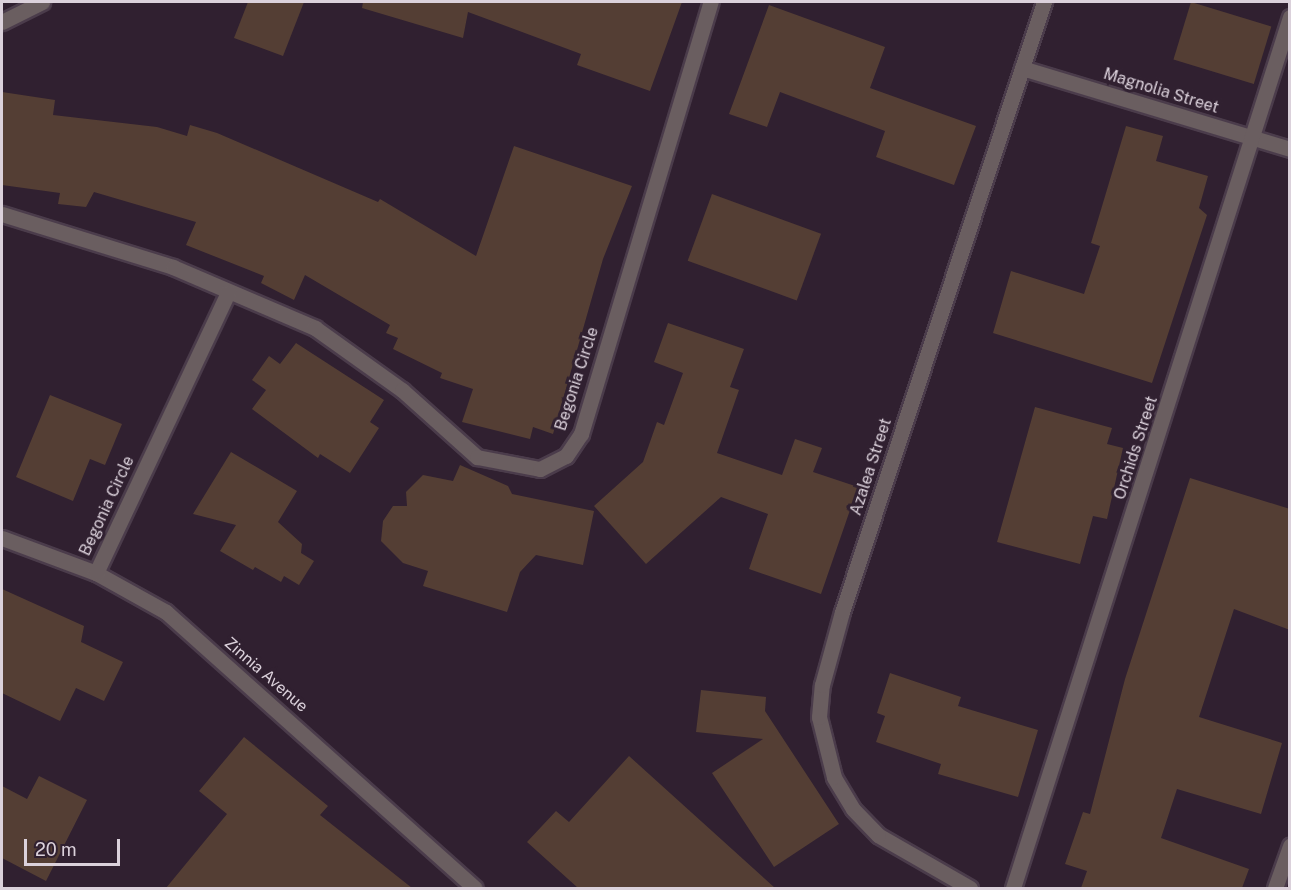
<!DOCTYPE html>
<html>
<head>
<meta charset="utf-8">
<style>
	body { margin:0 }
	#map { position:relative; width:1291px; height:890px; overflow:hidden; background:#302030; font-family:"Public Sans",sans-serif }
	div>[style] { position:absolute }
	.building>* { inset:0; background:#543e34; transform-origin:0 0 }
	.roads { filter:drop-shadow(2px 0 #4b3c4b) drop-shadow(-2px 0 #4b3c4b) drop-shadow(0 2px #4b3c4b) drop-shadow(0 -2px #4b3c4b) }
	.minor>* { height:15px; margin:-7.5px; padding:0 7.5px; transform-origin:7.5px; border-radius:7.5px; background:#6a5e60 }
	span { translate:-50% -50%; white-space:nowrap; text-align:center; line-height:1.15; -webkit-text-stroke:6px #302030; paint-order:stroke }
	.street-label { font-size:16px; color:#dbd1db }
	.frame { position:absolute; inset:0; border:3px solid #dbd1db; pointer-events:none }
	.scale { position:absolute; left:24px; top:839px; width:96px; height:27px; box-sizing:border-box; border:3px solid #dbd1db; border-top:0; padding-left:8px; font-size:18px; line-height:21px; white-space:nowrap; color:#dbd1db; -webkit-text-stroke:4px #302030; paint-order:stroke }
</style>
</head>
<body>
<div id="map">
	<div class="building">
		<div style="clip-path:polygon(248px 2px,304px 2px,283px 56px,234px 38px)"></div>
		<div style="clip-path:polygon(363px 2px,682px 2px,650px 91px,577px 65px,581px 54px,468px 12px,463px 38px,362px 8px)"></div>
		<div style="left:1191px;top:2px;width:84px;height:60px;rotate:17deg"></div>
		<div style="clip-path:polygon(769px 5px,885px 47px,870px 88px,976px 126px,954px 185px,876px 157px,885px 131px,780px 92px,767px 127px,729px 114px)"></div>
		<div style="clip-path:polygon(2px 92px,55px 100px,53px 115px,157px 127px,187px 136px,190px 125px,217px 133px,378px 202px,380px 199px,476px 256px,514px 146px,632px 186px,603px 259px,553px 434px,533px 427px,530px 439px,462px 422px,473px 389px,440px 378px,442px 373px,393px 349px,398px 338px,386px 333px,390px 325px,305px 275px,294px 300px,261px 283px,264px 276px,186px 245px,196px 222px,94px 192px,86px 207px,58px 204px,60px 193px,2px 185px)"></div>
		<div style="clip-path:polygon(1126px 126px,1163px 136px,1156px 161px,1208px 176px,1199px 208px,1207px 215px,1152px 383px,993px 333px,1011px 271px,1084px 294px,1100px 246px,1091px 243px)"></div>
		<div style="left:712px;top:194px;width:116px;height:71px;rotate:20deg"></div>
		<div style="clip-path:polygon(668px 323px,744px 349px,730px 387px,739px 390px,717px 453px,782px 475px,795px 439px,822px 448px,813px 472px,858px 487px,821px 594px,749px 569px,768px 514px,721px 497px,646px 564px,594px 506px,643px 462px,657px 422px,664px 425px,683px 373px,654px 362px)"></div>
		<div style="clip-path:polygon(296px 343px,384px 400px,370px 422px,379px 428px,350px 473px,320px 454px,318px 458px,252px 409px,266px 390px,252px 380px,269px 356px,280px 364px)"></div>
		<div style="clip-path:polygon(50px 395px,122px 424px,105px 465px,90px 459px,73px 501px,16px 477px)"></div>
		<div style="clip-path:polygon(1035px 407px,1112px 428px,1107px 444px,1123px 448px,1107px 519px,1093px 516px,1080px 564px,997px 542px)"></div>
		<div style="clip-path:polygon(231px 452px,297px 491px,278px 522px,302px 544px,301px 553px,314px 561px,299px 585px,284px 576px,281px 582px,255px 567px,253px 570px,220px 551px,236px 525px,193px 514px)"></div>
		<div style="clip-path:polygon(460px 465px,508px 486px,512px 494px,594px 511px,583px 565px,536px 555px,520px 572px,507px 612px,423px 586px,428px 571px,403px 563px,381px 541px,383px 521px,393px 506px,407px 506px,406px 492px,423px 475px,453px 481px)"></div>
		<div style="clip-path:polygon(1190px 478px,1290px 509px,1290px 630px,1234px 609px,1199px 717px,1282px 743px,1261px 814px,1177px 789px,1161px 838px,1249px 869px,1242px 888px,1081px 888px,1087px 871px,1065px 864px,1083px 812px,1090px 814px,1125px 679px)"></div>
		<div style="clip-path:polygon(2px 589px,84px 626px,81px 642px,123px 662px,104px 701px,76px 688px,60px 721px,2px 693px)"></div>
		<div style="clip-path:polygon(890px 673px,961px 697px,958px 706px,1038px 730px,1018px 797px,938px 774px,941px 764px,876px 742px,885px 716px,877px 713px)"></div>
		<div style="clip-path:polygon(701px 690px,766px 697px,765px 711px,839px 824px,774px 867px,712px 773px,763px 739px,696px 732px)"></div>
		<div style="clip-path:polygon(244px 737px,328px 806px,320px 815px,412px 888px,166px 888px,227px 814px,199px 791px)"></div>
		<div style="clip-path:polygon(629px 756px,775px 888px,578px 888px,527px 842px,556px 811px,569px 822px)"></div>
		<div style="clip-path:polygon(39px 776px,87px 800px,46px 881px,2px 858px,2px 786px,27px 799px)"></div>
	</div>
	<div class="roads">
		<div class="minor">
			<div style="left:2px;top:22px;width:45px;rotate:-26.6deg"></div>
			<div style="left:1022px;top:68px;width:280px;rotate:16.8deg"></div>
			<div style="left:2px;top:214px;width:179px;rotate:17.2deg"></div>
			<div style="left:173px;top:267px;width:155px;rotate:23.2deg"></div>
			<div style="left:315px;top:328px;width:107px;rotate:35.5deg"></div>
			<div style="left:402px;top:390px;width:101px;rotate:41.8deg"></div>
			<div style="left:477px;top:457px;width:64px;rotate:10.8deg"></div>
			<div style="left:540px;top:469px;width:29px;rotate:-27deg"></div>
			<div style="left:566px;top:456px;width:27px;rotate:-56deg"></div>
			<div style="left:581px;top:434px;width:451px;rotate:-73.3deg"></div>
			<div style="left:2px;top:538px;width:100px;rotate:20.4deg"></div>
			<div style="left:96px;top:573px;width:80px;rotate:29.1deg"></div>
			<div style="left:166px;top:612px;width:414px;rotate:41.8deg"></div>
			<div style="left:96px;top:573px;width:310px;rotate:-64.8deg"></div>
			<div style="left:970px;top:888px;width:106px;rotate:-150.1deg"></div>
			<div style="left:878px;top:835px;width:36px;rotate:-134deg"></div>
			<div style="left:853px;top:809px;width:37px;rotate:-121deg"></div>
			<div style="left:834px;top:777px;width:62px;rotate:-104deg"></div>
			<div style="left:819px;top:717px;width:32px;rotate:-85deg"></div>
			<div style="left:822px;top:685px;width:76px;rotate:-74.7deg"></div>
			<div style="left:842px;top:612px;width:643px;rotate:-71.68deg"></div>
			<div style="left:1013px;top:888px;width:914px;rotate:-72.36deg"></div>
			<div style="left:1275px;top:888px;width:45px;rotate:-70.3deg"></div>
		</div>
	</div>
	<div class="street-label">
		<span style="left:1161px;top:91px;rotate:17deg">Magnolia Street</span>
		<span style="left:577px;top:379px;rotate:-72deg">Begonia Circle</span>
		<span style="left:1136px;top:448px;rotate:-72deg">Orchids Street</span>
		<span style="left:871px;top:467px;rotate:-72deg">Azalea Street</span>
		<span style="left:107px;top:506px;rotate:-65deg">Begonia Circle</span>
		<span style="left:266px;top:675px;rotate:41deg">Zinnia Avenue</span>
	</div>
	<div class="frame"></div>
	<div class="scale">20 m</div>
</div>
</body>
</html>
